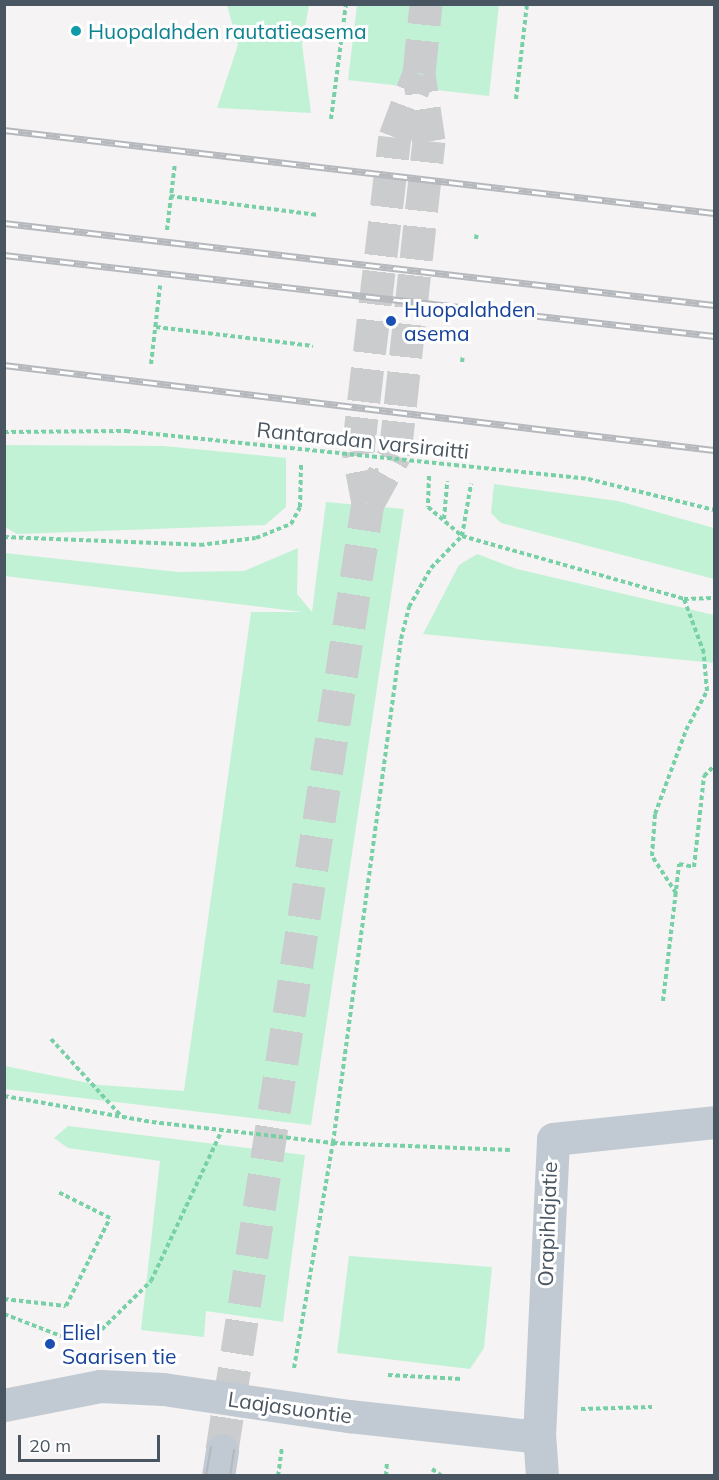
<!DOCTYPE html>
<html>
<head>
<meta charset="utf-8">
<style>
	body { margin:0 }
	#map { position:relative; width:719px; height:1480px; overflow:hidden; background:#f5f3f3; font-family:Mulish,sans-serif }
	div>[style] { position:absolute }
	.green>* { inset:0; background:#c2f2d5 }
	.street-tunnel>* { height:33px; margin-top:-16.5px; transform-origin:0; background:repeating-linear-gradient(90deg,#caccce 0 33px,transparent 0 49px) }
	.path>* { height:4px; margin-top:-2px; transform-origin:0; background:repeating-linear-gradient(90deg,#78d1a6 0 4.5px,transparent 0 7.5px) }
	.street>* { height:33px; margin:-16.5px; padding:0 16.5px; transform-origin:16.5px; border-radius:16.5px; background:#c1cad2 }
	.tram>* { height:1.5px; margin:-0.75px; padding:0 0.75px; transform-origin:0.75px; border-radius:0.75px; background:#b5b8bd }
	.rail>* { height:7px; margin-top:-3.5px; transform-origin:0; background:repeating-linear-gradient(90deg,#fff 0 14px,#b5b8bd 0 28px); box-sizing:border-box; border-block:2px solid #b5b8bd }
	.street-bridge>* { height:33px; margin:-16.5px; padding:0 16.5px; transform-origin:16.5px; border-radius:16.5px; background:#c1cad2 }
	.dots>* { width:16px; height:16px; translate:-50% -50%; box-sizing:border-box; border:3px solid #fff; border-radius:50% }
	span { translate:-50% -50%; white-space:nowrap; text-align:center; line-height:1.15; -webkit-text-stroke:6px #fff; paint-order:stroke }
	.culture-label { font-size:21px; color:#0d838f }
	.left { translate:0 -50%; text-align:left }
	.transit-label { font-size:21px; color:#164399 }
	.street-label { font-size:21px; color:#495661 }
	.frame { position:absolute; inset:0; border:6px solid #495661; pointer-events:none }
	.scale { position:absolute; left:18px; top:1435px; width:142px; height:27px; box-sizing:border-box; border:3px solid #495661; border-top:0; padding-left:8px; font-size:18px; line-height:21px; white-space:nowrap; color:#495661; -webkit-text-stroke:4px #fff; paint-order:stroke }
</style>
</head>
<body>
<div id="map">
	<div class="green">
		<div style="clip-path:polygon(227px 5px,309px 5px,302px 44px,311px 113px,217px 108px,238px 45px)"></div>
		<div style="clip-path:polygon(357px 5px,499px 5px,489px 96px,348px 80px)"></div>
		<div style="clip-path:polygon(5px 445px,164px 446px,286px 458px,286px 507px,265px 525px,17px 534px,5px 527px)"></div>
		<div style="clip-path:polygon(494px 484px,618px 501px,714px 528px,714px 579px,501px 523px,491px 513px)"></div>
		<div style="clip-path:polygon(326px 502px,404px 509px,311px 1125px,5px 1089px,5px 1066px,99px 1085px,184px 1091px,251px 612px,303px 612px,5px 576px,5px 553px,178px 572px,244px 571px,298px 548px,297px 594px,312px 612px)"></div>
		<div style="clip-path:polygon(477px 554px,517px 569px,714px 615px,714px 663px,423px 634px,459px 565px)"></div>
		<div style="clip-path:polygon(68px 1126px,305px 1155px,283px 1322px,206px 1311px,204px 1337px,141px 1330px,160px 1161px,68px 1148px,54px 1138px)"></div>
		<div style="clip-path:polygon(349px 1256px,492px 1267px,484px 1348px,470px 1369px,337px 1353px)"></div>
	</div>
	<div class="street-tunnel">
		<div style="left:368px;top:503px;width:56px;rotate:-61.1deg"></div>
		<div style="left:395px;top:454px;width:315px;rotate:-83.8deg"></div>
		<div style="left:429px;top:141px;width:67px;rotate:-98.6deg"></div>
		<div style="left:222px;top:1450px;width:958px;rotate:-81.24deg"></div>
		<div style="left:368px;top:503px;width:54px;rotate:-100.7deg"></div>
		<div style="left:358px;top:450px;width:315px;rotate:-83.3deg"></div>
		<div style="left:395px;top:137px;width:68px;rotate:-69.4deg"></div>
		<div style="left:419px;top:73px;width:69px;rotate:-84.2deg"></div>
	</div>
	<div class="path">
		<div style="left:505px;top:5px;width:1px;rotate:-90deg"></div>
		<div style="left:516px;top:99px;width:96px;rotate:-83.4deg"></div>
		<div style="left:331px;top:119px;width:116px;rotate:-82.6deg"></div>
		<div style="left:170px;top:196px;width:149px;rotate:7.3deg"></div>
		<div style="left:167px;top:230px;width:67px;rotate:-83.2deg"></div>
		<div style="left:476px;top:239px;width:7px;rotate:-82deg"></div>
		<div style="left:156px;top:327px;width:158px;rotate:6.9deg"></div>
		<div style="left:462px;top:362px;width:6px;rotate:-81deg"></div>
		<div style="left:151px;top:364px;width:79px;rotate:-83.4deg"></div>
		<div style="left:4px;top:432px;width:122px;rotate:-0.5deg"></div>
		<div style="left:126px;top:431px;width:464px;rotate:5.9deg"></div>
		<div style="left:588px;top:479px;width:130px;rotate:13.8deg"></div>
		<div style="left:429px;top:476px;width:31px;rotate:92deg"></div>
		<div style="left:428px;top:507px;width:45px;rotate:40.5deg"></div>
		<div style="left:462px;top:536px;width:231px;rotate:15.8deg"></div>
		<div style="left:684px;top:599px;width:30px;rotate:-2deg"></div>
		<div style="left:444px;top:519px;width:38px;rotate:-85deg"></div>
		<div style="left:4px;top:537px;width:196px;rotate:2.3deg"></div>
		<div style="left:200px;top:545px;width:56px;rotate:-7.1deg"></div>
		<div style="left:256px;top:538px;width:38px;rotate:-22deg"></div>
		<div style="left:291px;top:524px;width:19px;rotate:-62deg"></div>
		<div style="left:300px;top:507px;width:42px;rotate:-88.6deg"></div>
		<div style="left:676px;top:893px;width:44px;rotate:-123deg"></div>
		<div style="left:652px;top:856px;width:42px;rotate:-85.9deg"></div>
		<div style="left:655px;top:814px;width:90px;rotate:-69.7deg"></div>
		<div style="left:686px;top:730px;width:44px;rotate:-61.7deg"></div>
		<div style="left:707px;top:691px;width:38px;rotate:-95deg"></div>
		<div style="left:704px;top:653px;width:58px;rotate:-110.3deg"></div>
		<div style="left:663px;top:1001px;width:138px;rotate:-83.3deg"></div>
		<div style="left:679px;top:864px;width:15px;rotate:11deg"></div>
		<div style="left:694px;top:867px;width:92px;rotate:-83.7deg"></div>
		<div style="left:704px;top:776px;width:14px;rotate:-45deg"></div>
		<div style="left:51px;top:1039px;width:105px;rotate:47.7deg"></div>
		<div style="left:4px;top:1096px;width:150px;rotate:10deg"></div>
		<div style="left:152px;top:1122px;width:182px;rotate:6.6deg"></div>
		<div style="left:333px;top:1143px;width:177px;rotate:2.3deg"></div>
		<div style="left:4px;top:1299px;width:62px;rotate:6.4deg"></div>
		<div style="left:66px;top:1306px;width:98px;rotate:-63.4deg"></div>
		<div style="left:110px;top:1218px;width:58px;rotate:-153.4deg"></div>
		<div style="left:4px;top:1314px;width:75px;rotate:21.1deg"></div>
		<div style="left:91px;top:1340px;width:84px;rotate:-44.5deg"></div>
		<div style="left:151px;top:1281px;width:167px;rotate:-64.8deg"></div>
		<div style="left:294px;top:1368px;width:228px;rotate:-80.2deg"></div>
		<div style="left:333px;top:1143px;width:509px;rotate:-82.32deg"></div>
		<div style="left:401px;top:639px;width:33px;rotate:-76deg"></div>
		<div style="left:409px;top:607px;width:45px;rotate:-60.6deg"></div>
		<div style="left:431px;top:568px;width:45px;rotate:-45.9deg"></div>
		<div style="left:462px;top:536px;width:53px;rotate:-80.2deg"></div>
		<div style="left:388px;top:1375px;width:74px;rotate:3.1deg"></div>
		<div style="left:581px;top:1409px;width:71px;rotate:-1.6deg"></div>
		<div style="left:432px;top:1469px;width:12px;rotate:35deg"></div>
		<div style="left:278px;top:1476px;width:29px;rotate:-82deg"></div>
		<div style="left:386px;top:1476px;width:15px;rotate:-86deg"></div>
	</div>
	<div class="street">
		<div style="left:4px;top:1405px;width:98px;rotate:-11.2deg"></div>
		<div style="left:100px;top:1386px;width:63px;rotate:2.7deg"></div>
		<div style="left:349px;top:1416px;width:191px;rotate:6.3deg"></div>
		<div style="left:218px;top:1476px;width:26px;rotate:-81deg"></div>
		<div style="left:542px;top:1476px;width:39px;rotate:-94deg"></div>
		<div style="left:539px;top:1437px;width:298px;rotate:-87.3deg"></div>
		<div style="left:553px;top:1139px;width:162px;rotate:-6deg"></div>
	</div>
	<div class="tram">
		<div style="left:206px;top:1476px;width:29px;rotate:-80deg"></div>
		<div style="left:230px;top:1476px;width:26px;rotate:-81deg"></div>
	</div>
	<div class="rail">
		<div style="left:4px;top:130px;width:715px;rotate:6.67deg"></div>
		<div style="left:4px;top:223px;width:715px;rotate:6.59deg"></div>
		<div style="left:4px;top:255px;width:715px;rotate:6.51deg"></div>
		<div style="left:4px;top:365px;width:715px;rotate:6.83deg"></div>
	</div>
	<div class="street-bridge">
		<div style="left:163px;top:1389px;width:188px;rotate:8.3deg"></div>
	</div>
	<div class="dots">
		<div style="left:76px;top:31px;background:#0f9aa8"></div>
		<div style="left:391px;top:321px;background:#1a4fb4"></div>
		<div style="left:50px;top:1344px;background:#1a4fb4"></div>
	</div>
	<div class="culture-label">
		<span class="left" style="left:88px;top:31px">Huopalahden rautatieasema</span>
	</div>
	<div class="transit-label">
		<span class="left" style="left:404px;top:321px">Huopalahden<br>asema</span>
		<span class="left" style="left:62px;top:1344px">Eliel<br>Saarisen tie</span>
	</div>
	<div class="street-label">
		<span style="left:363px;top:440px;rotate:6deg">Rantaradan varsiraitti</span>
		<span style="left:547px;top:1224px;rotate:-88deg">Orapihlajatie</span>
		<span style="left:290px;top:1407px;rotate:8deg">Laajasuontie</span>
	</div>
	<div class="frame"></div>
	<div class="scale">20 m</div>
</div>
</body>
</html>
